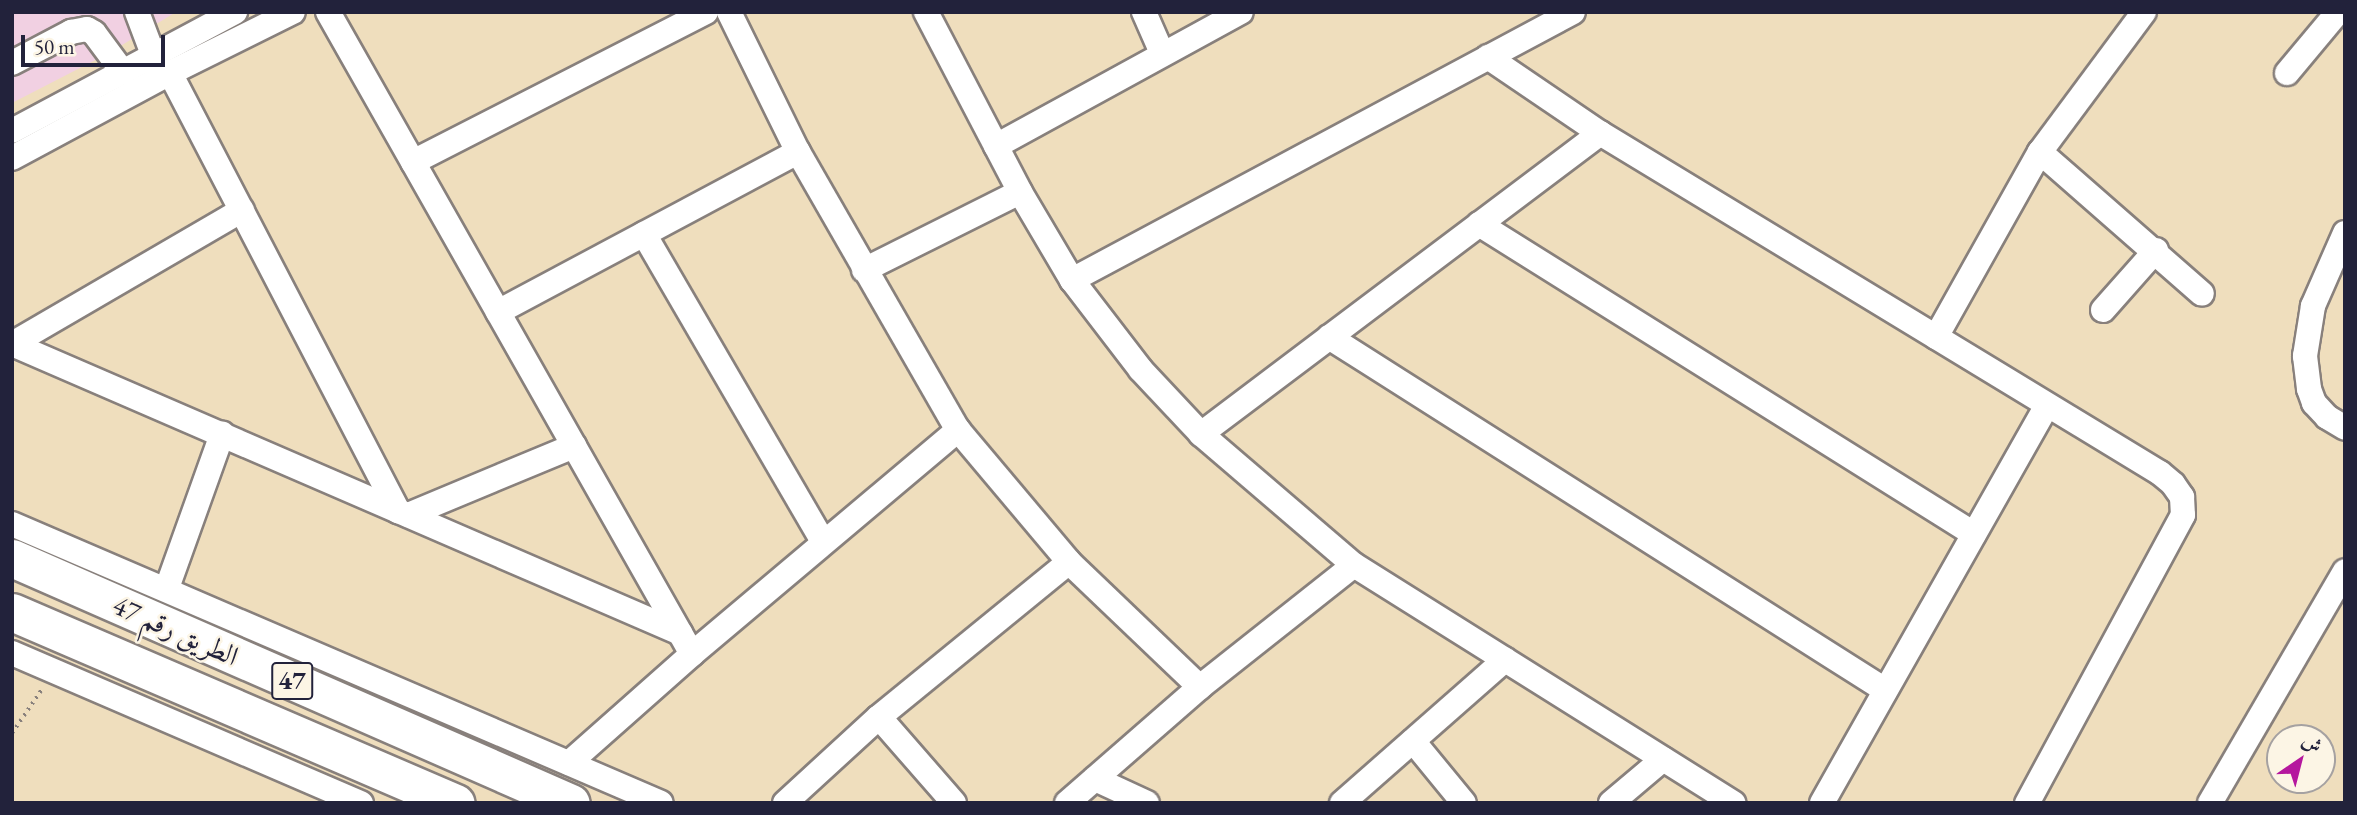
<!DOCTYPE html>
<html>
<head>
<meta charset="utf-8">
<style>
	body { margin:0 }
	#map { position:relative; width:2357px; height:815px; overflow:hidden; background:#efdebd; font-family:"EB Garamond",Amiri,serif }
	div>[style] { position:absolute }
	.built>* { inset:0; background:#f1d0e2 }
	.path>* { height:3.5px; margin-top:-1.75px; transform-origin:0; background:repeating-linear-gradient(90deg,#88807c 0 2px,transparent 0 7px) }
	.roads { filter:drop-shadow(2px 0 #88807c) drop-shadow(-2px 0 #88807c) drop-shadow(0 2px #88807c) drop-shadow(0 -2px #88807c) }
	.minor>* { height:24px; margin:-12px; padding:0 12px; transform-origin:12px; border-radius:12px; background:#fff }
	.highway>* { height:37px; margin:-18.5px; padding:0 18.5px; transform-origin:18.5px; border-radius:18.5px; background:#fff }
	span { translate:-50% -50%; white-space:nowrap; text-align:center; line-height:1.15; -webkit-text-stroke:5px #fcf5e5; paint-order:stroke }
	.shield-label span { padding:2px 5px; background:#fcf5e5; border:2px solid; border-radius:5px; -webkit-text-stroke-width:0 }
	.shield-label { font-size:26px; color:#22223b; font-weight:700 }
	.street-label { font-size:28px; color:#22223b }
	.frame { position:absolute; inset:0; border:14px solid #22223b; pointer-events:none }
	.north { position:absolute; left:2266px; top:724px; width:70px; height:70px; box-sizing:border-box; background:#fcf5e5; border:2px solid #a5a1a1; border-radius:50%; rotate:35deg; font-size:19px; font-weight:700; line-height:28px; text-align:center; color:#22223b }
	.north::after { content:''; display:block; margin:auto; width:24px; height:32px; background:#b5179e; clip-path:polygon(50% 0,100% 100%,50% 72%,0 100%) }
	.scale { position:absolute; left:21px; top:35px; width:144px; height:32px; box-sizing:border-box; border:4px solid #22223b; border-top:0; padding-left:9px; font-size:21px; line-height:24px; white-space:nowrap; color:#22223b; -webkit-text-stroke:5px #fcf5e5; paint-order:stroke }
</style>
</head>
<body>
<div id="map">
	<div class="built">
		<div style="clip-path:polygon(12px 12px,176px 12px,109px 53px,12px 103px)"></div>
	</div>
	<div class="path">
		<div style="left:12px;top:733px;width:53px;rotate:-55.7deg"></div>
	</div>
	<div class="roads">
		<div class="minor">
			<div style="left:137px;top:12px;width:48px;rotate:69.3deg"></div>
			<div style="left:328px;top:12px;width:738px;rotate:60.45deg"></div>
			<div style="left:729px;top:12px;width:156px;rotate:63.8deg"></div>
			<div style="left:798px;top:152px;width:321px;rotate:60.1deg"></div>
			<div style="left:958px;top:430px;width:172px;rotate:49.9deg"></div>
			<div style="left:1069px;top:562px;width:181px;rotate:43.7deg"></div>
			<div style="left:926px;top:12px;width:203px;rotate:62.4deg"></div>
			<div style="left:1020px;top:192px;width:102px;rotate:59.4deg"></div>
			<div style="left:1072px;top:280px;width:113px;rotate:52.5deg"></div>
			<div style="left:1141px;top:370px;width:88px;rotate:46.8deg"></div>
			<div style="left:1201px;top:434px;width:201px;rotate:40.6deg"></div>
			<div style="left:1354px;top:565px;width:448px;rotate:32.1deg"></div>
			<div style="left:1144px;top:12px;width:45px;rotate:66.3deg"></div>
			<div style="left:1488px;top:57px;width:135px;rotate:34.2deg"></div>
			<div style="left:1600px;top:133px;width:655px;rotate:31.26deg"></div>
			<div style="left:2160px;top:473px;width:17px;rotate:40deg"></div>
			<div style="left:2173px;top:484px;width:16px;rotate:55deg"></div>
			<div style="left:2182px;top:497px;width:18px;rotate:87deg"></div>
			<div style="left:2183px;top:515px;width:328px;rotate:118.4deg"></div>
			<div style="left:12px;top:63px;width:67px;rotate:-27.7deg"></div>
			<div style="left:71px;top:32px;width:16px;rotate:-11deg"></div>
			<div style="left:87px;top:29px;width:8px;rotate:30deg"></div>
			<div style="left:94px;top:33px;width:49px;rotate:53.4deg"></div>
			<div style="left:170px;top:73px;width:494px;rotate:62.5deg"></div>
			<div style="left:2287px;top:73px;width:80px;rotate:-50.1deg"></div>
			<div style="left:12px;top:131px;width:253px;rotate:-28.1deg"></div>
			<div style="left:996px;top:146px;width:279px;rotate:-28.7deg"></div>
			<div style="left:2040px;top:152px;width:215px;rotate:41.2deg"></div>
			<div style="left:12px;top:158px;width:179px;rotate:-28.3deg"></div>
			<div style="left:170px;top:73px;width:137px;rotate:-26.4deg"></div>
			<div style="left:413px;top:162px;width:329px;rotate:-27.1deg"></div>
			<div style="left:1479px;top:224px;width:584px;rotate:32.06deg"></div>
			<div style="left:2345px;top:233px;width:80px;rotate:113.7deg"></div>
			<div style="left:2313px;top:306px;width:51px;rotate:99.1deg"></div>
			<div style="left:2305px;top:356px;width:33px;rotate:83deg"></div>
			<div style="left:2309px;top:389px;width:15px;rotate:70deg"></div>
			<div style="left:2314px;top:403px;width:19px;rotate:47deg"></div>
			<div style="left:2327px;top:417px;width:21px;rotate:31deg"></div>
			<div style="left:644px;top:234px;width:356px;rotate:59.8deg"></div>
			<div style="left:864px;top:270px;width:174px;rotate:-26.6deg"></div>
			<div style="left:1072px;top:280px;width:568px;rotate:-28.14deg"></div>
			<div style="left:2103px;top:310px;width:80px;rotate:-48.5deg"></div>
			<div style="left:498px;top:312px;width:340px;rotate:-28.1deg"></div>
			<div style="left:1329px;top:337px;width:659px;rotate:32.41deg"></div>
			<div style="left:1936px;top:337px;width:212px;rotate:-60.7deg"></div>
			<div style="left:2040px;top:152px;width:174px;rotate:-53.4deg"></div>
			<div style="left:12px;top:344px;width:728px;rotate:23.39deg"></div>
			<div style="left:12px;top:344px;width:266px;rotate:-30.2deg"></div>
			<div style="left:1201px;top:434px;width:500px;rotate:-37deg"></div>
			<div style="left:408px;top:515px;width:180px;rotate:-22.6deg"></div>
			<div style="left:12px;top:524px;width:706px;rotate:23.26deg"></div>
			<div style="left:167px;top:588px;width:164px;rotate:-70.3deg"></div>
			<div style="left:12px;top:653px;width:380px;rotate:23.3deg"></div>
			<div style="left:879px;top:717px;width:114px;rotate:48.9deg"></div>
			<div style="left:1413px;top:741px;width:80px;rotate:50.6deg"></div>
			<div style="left:569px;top:763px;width:164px;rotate:-41.5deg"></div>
			<div style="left:692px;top:654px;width:348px;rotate:-40.1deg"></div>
			<div style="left:1095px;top:779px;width:57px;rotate:24.8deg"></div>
			<div style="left:785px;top:803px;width:127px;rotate:-42.5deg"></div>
			<div style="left:879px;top:717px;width:245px;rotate:-39.2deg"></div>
			<div style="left:1067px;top:803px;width:176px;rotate:-41.1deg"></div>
			<div style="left:1200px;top:687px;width:196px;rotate:-38.4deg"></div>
			<div style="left:1342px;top:803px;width:217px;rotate:-41.3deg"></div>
			<div style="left:1611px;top:803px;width:68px;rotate:-40.2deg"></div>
			<div style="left:1822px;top:803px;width:457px;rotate:-60.5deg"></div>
			<div style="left:2210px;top:803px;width:268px;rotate:-59.8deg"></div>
		</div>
		<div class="highway">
			<div style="left:12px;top:558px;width:610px;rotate:23.67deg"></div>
			<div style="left:12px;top:612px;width:483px;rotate:23.3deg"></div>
		</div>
	</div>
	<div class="shield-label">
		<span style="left:292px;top:681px">47</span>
	</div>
	<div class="street-label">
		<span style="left:176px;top:630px;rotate:24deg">الطريق رقم 47</span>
	</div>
	<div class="frame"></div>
	<div class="north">ش</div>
	<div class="scale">50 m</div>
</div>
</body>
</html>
